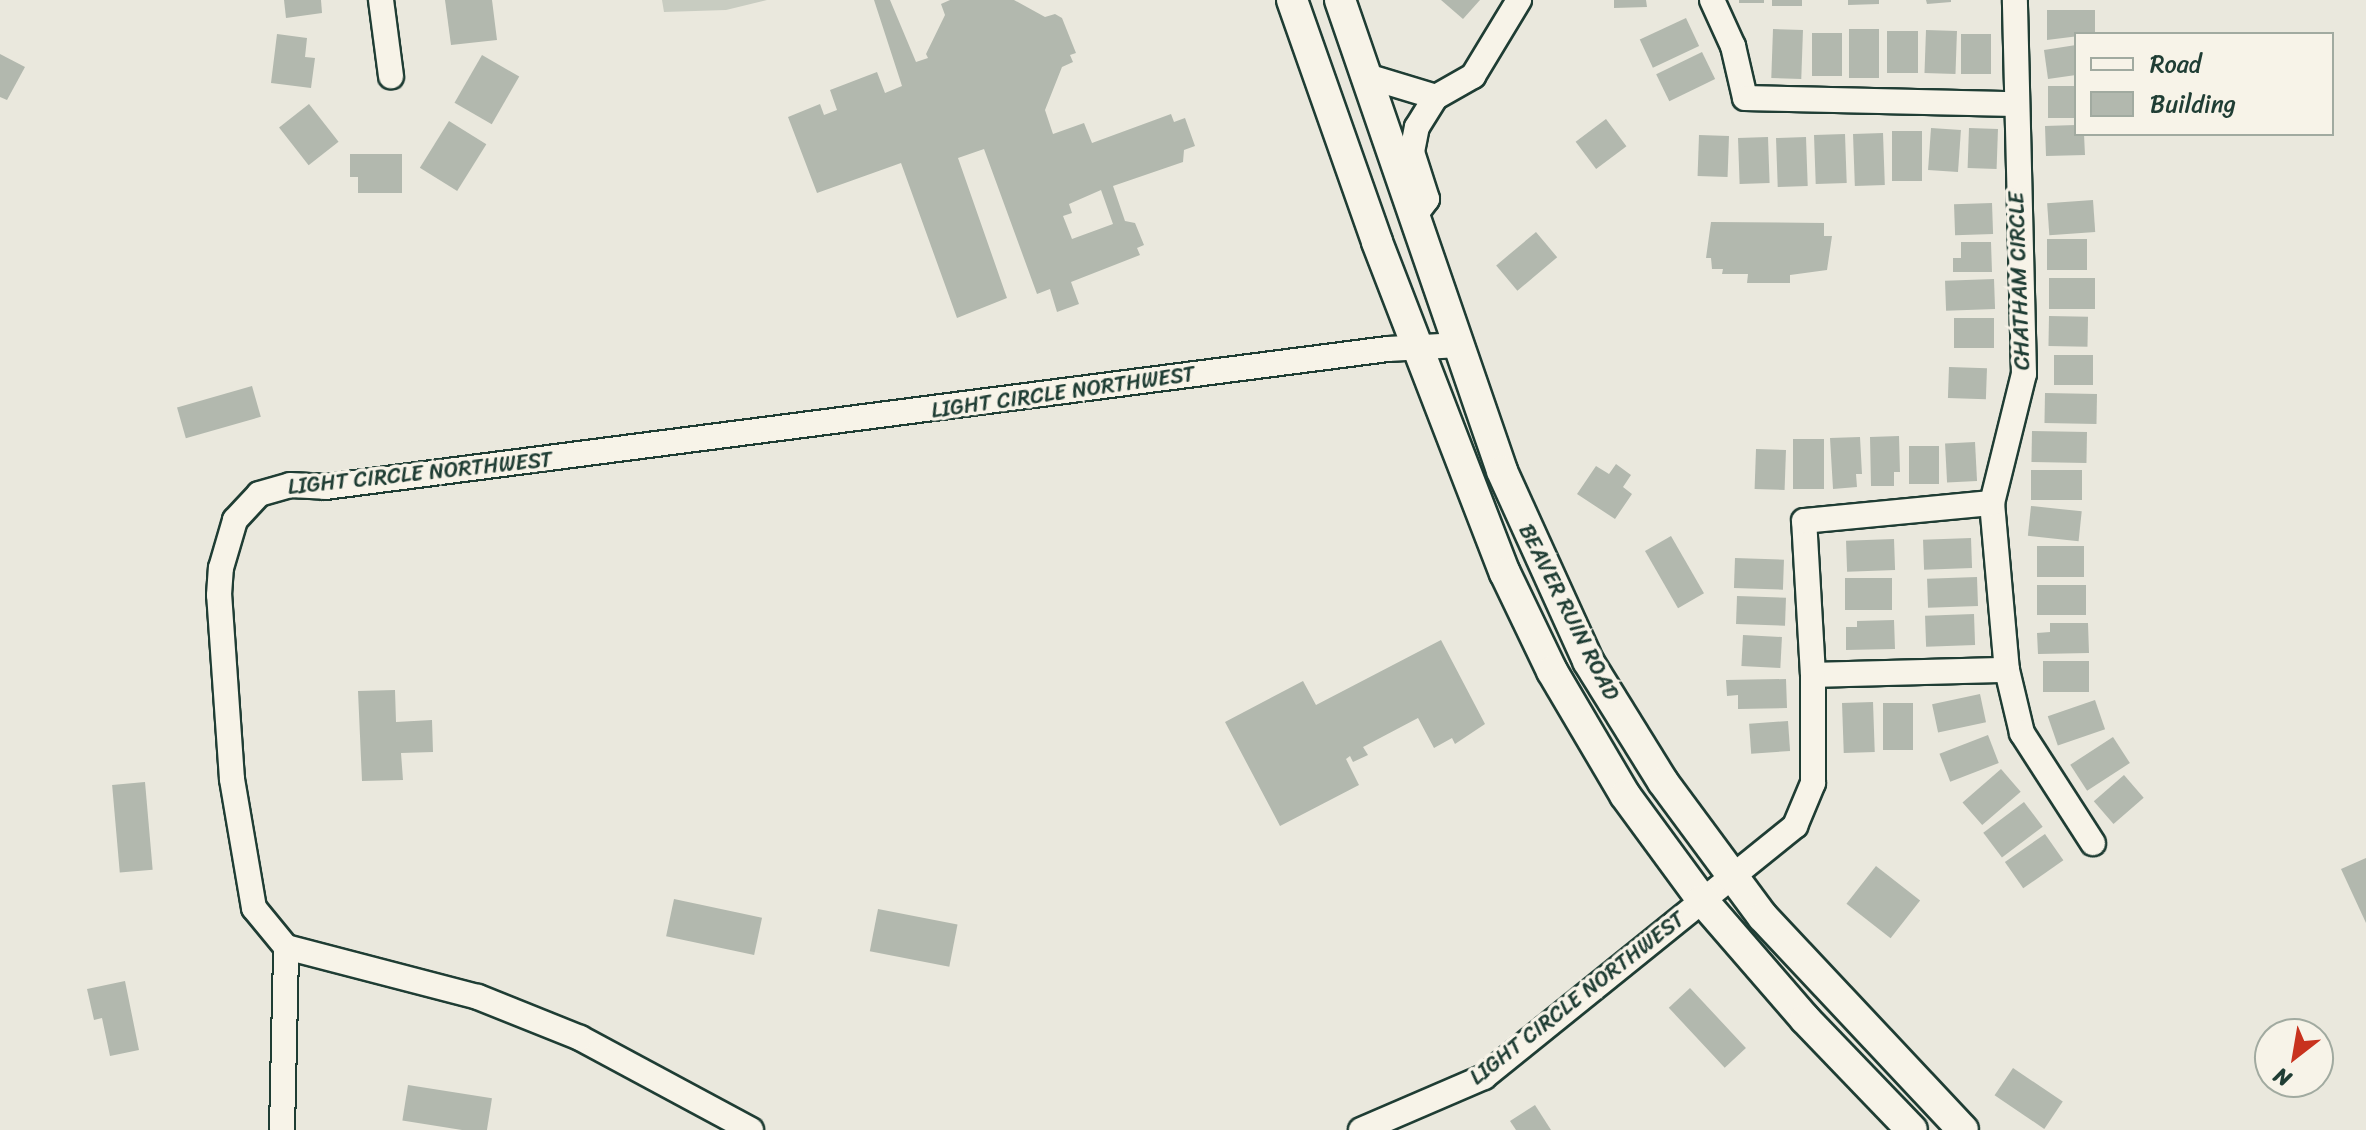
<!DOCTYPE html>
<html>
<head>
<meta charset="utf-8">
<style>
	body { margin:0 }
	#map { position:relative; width:2366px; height:1130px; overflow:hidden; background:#eae8dd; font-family:Sriracha,sans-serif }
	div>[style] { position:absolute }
	.green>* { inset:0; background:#c8ccc1 }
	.building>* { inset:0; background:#b2b8ae; transform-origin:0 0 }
	.roads { filter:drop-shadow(2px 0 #1f3d34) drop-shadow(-2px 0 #1f3d34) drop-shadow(0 2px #1f3d34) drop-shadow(0 -2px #1f3d34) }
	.minor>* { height:24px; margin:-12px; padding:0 12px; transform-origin:12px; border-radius:12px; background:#f7f3e8 }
	.major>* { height:30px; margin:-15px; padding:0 15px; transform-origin:15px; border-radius:15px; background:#f7f3e8 }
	span { translate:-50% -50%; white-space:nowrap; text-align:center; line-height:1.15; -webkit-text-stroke:7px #f7f3e8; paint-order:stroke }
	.street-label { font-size:22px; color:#1f3d34 }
	.legend { position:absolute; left:2074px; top:32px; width:260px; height:104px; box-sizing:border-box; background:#f7f3e8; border:2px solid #a1aaa0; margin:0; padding:10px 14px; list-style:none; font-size:24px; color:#1f3d34 }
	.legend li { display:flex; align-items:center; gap:16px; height:40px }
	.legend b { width:40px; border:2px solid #a1aaa0 }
	.north { position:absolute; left:2254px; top:1018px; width:80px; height:80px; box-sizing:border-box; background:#f7f3e8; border:2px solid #a1aaa0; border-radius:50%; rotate:211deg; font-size:22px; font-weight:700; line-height:32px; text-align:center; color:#1f3d34 }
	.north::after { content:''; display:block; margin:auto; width:28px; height:36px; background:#c8321e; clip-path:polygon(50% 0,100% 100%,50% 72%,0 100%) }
</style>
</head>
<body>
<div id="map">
	<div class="green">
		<div style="clip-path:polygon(662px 0,767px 0,726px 10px,664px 12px)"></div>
	</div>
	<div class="building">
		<div style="clip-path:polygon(284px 0,321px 0,322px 13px,286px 18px)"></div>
		<div style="clip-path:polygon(445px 0,492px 0,497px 40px,451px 45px)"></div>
		<div style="clip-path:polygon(evenodd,874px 0,890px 0,916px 62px,928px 58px,926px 54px,945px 15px,941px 4px,950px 0,1014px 0,1045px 17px,1055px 14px,1062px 18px,1076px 53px,1070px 55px,1073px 62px,1062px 67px,1045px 110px,1053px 134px,1084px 123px,1092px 143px,1171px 114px,1174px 122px,1185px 118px,1195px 146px,1184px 150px,1183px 162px,1113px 186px,1125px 221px,1135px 223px,1144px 245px,1137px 248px,1140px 255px,1071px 282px,1079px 304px,1057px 312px,1050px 289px,1037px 294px,984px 149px,958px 158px,1007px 298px,957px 318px,901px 163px,817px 193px,788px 117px,820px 104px,824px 115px,837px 110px,830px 90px,877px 72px,885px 93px,902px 86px,874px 0,1101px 190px,1113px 224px,1072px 239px,1063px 216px,1072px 213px,1069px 204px,1101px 190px)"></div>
		<div style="clip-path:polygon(1441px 0,1480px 0,1463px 19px)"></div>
		<div style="clip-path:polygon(1614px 0,1646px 0,1647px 7px,1614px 8px)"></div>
		<div style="left:1739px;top:0;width:25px;height:3px"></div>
		<div style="left:1772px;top:0;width:30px;height:6px"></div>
		<div style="clip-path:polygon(1848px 0,1879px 0,1879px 4px,1848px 5px)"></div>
		<div style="clip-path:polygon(1926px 0,1951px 0,1951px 2px,1927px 4px)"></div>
		<div style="clip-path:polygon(2047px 10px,2095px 10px,2095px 34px,2047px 40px)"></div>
		<div style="left:1686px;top:18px;width:31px;height:51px;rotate:65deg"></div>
		<div style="left:1773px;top:29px;width:30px;height:49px;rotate:2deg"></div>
		<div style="left:1849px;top:29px;width:30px;height:49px"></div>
		<div style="left:1926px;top:30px;width:31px;height:43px;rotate:2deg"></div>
		<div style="left:1887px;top:31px;width:31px;height:42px"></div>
		<div style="left:1812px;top:33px;width:30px;height:43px"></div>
		<div style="clip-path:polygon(277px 34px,307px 38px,305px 57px,315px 58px,311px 88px,271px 83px)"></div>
		<div style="left:1961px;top:34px;width:30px;height:40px"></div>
		<div style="clip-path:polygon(2076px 45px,2076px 75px,2048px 79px,2044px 50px)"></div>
		<div style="left:1702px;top:52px;width:30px;height:51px;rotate:64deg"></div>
		<div style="clip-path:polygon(0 54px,25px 67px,7px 100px,0 97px)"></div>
		<div style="left:482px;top:55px;width:43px;height:55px;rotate:30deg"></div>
		<div style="left:2048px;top:86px;width:28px;height:32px"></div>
		<div style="left:309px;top:104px;width:48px;height:38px;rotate:52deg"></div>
		<div style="left:1606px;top:119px;width:34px;height:38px;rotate:53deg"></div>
		<div style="left:449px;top:121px;width:44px;height:55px;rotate:32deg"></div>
		<div style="clip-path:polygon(2076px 125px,2076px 134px,2084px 134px,2085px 155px,2046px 156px,2045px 126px)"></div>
		<div style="left:1931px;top:128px;width:30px;height:42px;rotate:4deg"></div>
		<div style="left:1969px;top:128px;width:29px;height:40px;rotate:2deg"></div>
		<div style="left:1892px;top:131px;width:30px;height:50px"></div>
		<div style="left:1883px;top:133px;width:52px;height:30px;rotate:88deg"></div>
		<div style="left:1845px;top:134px;width:49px;height:31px;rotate:88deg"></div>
		<div style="left:1699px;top:135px;width:30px;height:41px;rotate:2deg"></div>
		<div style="left:1768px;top:137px;width:46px;height:30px;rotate:88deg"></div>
		<div style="left:1806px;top:137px;width:49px;height:30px;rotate:88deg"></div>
		<div style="clip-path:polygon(350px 154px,402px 154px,402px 193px,358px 193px,358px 177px,350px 177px)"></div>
		<div style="left:2093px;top:200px;width:32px;height:46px;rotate:86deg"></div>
		<div style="left:1992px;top:203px;width:31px;height:38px;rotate:88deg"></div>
		<div style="clip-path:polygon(1711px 222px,1824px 223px,1824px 236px,1832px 236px,1827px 270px,1790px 275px,1790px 283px,1747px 283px,1748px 274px,1722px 274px,1723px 269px,1712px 269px,1711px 258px,1706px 258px)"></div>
		<div style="left:1536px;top:232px;width:33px;height:52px;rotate:50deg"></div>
		<div style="left:2087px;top:239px;width:31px;height:40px;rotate:90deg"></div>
		<div style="clip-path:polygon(1961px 242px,1991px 242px,1992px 272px,1953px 272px,1953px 258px,1961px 258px)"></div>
		<div style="left:2049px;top:278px;width:46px;height:31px"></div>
		<div style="left:1994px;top:279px;width:30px;height:49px;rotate:88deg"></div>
		<div style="left:2049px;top:316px;width:39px;height:30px;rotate:1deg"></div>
		<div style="left:1954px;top:318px;width:40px;height:30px"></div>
		<div style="left:2054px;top:355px;width:39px;height:30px"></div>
		<div style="left:1949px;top:367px;width:38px;height:31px;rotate:2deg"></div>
		<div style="left:252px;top:386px;width:32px;height:78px;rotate:74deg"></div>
		<div style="left:2045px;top:393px;width:52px;height:30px;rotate:1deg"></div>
		<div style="left:2032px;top:431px;width:55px;height:31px;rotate:1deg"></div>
		<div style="clip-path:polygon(1899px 436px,1900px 472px,1894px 472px,1894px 486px,1871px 486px,1870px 437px)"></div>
		<div style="clip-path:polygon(1860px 437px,1862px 474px,1856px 474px,1857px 487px,1833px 489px,1830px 438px)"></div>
		<div style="left:1793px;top:439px;width:31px;height:50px"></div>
		<div style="left:1975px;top:442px;width:39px;height:30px;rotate:87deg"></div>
		<div style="left:1909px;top:446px;width:30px;height:38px"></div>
		<div style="left:1756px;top:449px;width:30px;height:40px;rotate:2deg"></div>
		<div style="clip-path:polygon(1616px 464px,1631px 475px,1623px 487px,1632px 494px,1615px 519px,1577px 494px,1596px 466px,1609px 474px)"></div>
		<div style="left:2031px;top:470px;width:51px;height:30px"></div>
		<div style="left:2031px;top:506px;width:51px;height:30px;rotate:6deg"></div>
		<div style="left:1671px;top:536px;width:66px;height:30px;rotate:60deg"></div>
		<div style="left:1971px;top:538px;width:30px;height:48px;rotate:88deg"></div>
		<div style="left:1894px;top:539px;width:31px;height:48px;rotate:88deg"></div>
		<div style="left:2037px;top:546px;width:47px;height:31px"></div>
		<div style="left:1735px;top:558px;width:49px;height:30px;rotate:2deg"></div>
		<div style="left:1977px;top:577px;width:29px;height:50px;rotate:88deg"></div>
		<div style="left:1845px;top:578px;width:47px;height:32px"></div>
		<div style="left:2037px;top:585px;width:49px;height:30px"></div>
		<div style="left:1737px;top:596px;width:49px;height:28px;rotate:2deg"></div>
		<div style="left:1974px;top:614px;width:31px;height:49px;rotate:88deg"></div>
		<div style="clip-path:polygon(1894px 620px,1895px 649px,1846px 650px,1846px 627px,1857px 627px,1857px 621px)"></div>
		<div style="clip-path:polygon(2050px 623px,2088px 623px,2089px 653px,2038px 654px,2037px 633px,2050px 632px)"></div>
		<div style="left:1743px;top:635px;width:39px;height:31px;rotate:3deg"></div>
		<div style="clip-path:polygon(1441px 640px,1485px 724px,1455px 744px,1452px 738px,1434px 748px,1418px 718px,1363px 747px,1368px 755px,1353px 762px,1350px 756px,1346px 759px,1359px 785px,1280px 826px,1225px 722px,1303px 681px,1316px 705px)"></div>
		<div style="left:2043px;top:661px;width:46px;height:31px"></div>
		<div style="clip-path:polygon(1786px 679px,1787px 708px,1738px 709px,1738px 695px,1727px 696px,1726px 680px)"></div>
		<div style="clip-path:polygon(395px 690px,396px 722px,432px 720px,433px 752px,401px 753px,403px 780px,362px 781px,358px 691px)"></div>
		<div style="left:1980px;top:694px;width:29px;height:49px;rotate:78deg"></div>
		<div style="left:2095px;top:700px;width:31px;height:50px;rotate:71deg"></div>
		<div style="left:1873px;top:702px;width:50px;height:31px;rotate:88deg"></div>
		<div style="left:1883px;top:703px;width:30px;height:47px"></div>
		<div style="left:1788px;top:721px;width:30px;height:39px;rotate:86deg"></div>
		<div style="left:1988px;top:735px;width:30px;height:52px;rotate:69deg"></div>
		<div style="left:2113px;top:737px;width:31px;height:51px;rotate:57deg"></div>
		<div style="left:2001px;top:769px;width:30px;height:51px;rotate:49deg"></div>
		<div style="left:2124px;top:775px;width:30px;height:40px;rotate:49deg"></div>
		<div style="left:145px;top:782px;width:88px;height:33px;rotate:85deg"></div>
		<div style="left:2024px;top:802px;width:31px;height:51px;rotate:53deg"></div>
		<div style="left:2045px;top:834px;width:32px;height:49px;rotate:55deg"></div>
		<div style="clip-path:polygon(2366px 858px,2366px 923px,2341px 869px)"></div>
		<div style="left:1876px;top:866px;width:56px;height:48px;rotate:38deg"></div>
		<div style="left:674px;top:899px;width:90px;height:38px;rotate:12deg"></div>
		<div style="left:878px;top:909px;width:81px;height:43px;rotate:11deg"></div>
		<div style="clip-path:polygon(125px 981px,139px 1050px,110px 1056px,102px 1018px,94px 1020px,87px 989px)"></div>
		<div style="left:1690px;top:988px;width:82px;height:29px;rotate:47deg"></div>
		<div style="left:2013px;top:1068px;width:60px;height:33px;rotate:34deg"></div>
		<div style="left:408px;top:1085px;width:85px;height:36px;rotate:9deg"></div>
		<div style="clip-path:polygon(1535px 1105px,1551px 1130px,1516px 1130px,1510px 1121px)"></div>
	</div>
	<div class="roads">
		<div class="minor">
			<div style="left:381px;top:0;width:77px;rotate:82.5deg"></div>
			<div style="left:1712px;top:0;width:51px;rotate:65.5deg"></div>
			<div style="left:1733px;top:46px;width:53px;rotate:77deg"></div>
			<div style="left:1745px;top:98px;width:269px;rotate:1.3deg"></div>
			<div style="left:1370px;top:77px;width:69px;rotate:16.9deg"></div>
			<div style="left:1436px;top:97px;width:43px;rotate:-29.6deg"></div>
			<div style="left:1473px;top:76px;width:89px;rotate:-58.8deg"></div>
			<div style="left:1415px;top:215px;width:20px;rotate:-53deg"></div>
			<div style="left:1427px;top:199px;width:49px;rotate:-107.7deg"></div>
			<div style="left:1412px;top:152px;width:25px;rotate:-79deg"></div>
			<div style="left:1417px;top:127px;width:36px;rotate:-58deg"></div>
			<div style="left:1992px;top:503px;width:168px;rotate:84.9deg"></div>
			<div style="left:2007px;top:670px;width:65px;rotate:76.6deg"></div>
			<div style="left:2022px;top:733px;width:131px;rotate:57.2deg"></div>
			<div style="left:1813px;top:675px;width:194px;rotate:-1.5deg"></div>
			<div style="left:282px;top:1130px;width:183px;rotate:-88.7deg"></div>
			<div style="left:751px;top:1130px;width:194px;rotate:-151.7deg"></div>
			<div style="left:580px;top:1038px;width:110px;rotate:-158.1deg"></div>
			<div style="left:478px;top:997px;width:198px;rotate:-165.4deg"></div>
			<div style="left:286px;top:947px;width:50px;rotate:-129.4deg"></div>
			<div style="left:254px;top:908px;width:131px;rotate:-99.7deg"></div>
			<div style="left:232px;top:779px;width:184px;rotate:-94deg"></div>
			<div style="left:219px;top:595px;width:27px;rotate:-86deg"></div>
			<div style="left:221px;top:568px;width:50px;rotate:-73.7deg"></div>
			<div style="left:235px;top:520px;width:35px;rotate:-47deg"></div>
			<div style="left:259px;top:494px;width:32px;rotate:-16deg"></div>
			<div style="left:290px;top:485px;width:35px;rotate:3deg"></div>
			<div style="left:325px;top:487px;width:1072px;rotate:-7.4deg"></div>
			<div style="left:1388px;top:349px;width:71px;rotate:-3.2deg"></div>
			<div style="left:1361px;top:1130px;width:134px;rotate:-23.3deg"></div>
			<div style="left:1484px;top:1077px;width:400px;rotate:-38.9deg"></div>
			<div style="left:1795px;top:826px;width:47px;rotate:-67.3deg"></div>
			<div style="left:1813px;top:783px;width:108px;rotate:-90deg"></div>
			<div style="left:1813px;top:675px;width:154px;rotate:-93.3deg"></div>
			<div style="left:1804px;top:521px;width:189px;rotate:-5.5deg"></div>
			<div style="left:1992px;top:503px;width:133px;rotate:-76.1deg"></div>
			<div style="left:2024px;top:374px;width:374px;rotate:-91.4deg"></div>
		</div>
		<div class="major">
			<div style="left:1292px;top:0;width:256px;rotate:70.6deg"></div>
			<div style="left:1377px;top:242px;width:355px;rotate:68.9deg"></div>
			<div style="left:1505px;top:573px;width:109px;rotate:64.4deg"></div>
			<div style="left:1552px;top:671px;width:144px;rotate:59.5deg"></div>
			<div style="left:1625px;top:795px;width:130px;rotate:53.7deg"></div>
			<div style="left:1702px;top:900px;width:157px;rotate:49.1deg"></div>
			<div style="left:1805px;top:1019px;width:154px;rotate:46.1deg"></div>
			<div style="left:1340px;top:0;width:498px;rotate:71deg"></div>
			<div style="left:1502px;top:471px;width:209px;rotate:65.6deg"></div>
			<div style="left:1588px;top:661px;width:142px;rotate:58.2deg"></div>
			<div style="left:1663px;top:782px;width:168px;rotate:53.5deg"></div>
			<div style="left:1763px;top:917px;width:292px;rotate:46.8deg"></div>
		</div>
	</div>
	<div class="street-label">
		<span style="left:2019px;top:281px;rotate:-92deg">CHATHAM CIRCLE</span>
		<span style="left:1063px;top:392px;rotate:-8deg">LIGHT CIRCLE NORTHWEST</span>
		<span style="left:420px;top:473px;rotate:-6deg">LIGHT CIRCLE NORTHWEST</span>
		<span style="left:1569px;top:612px;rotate:63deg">BEAVER RUIN ROAD</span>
		<span style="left:1577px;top:998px;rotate:-38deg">LIGHT CIRCLE NORTHWEST</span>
	</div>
	<ul class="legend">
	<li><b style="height:10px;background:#f7f3e8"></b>Road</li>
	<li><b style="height:22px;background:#b2b8ae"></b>Building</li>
	</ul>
	<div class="north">N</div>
</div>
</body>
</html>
